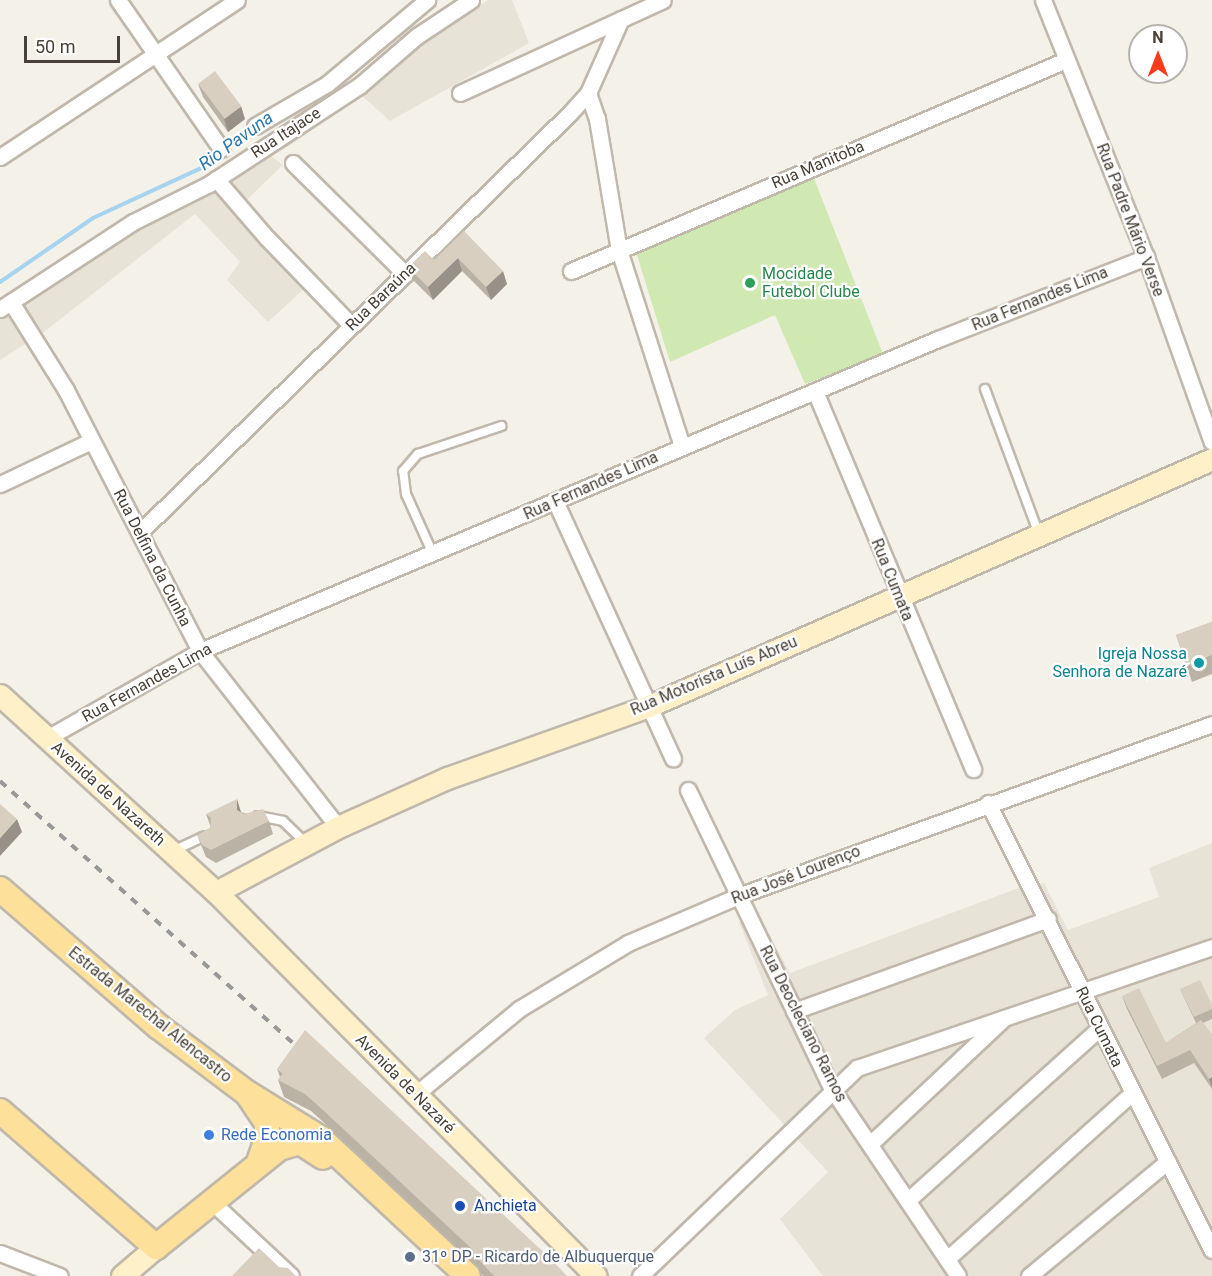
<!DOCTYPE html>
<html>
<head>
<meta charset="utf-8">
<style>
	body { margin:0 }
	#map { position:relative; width:1212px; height:1276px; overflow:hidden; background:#f4f1e9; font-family:Roboto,sans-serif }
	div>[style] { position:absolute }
	.residential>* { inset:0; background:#e8e3d7 }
	.green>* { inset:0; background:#d0e8b2 }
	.stream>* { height:4px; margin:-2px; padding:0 2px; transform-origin:2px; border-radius:2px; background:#a6d3f0 }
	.roads { filter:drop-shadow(2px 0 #c0b8ab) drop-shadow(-2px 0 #c0b8ab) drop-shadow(0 2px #c0b8ab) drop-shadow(0 -2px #c0b8ab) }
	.service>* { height:8px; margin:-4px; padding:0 4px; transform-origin:4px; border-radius:4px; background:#fff }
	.minor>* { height:15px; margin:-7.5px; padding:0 7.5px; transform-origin:7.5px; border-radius:7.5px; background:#fff }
	.secondary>* { height:21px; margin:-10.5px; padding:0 10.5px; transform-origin:10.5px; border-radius:10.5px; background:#fef1c9 }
	.primary>* { height:24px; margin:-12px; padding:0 12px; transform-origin:12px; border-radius:12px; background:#fde099 }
	.rail>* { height:4px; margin-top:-2px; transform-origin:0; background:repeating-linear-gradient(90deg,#989898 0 8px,transparent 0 16px) }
	.wall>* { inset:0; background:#bbb2a6 }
	.shaded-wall>* { inset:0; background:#989187 }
	.building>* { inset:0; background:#d9cfc1; transform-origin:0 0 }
	.dots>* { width:16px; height:16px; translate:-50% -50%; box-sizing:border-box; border:3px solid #fff; border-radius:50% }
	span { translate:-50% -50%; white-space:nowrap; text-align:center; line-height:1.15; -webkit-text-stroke:4.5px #fff; paint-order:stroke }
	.street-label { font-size:16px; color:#484137 }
	.leisure-label { font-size:16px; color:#27864d }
	.left { translate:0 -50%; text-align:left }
	.culture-label { font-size:16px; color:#0d838f }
	.right { translate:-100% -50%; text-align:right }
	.shop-label { font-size:16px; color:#366cbe }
	.transit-label { font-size:16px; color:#164399 }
	.service-label { font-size:16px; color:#4e5e75 }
	.water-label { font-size:18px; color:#2e79ac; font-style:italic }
	.north { position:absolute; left:1128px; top:24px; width:60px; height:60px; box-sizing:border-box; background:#fff; border:2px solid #b6b3af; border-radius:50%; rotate:0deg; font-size:16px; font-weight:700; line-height:24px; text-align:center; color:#484137 }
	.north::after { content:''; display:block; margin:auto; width:21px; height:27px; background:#f93b1c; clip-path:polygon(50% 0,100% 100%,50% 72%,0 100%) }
	.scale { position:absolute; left:24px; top:36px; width:96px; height:27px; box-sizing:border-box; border:3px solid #484137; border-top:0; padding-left:8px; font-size:18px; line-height:21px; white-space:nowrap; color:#484137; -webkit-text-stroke:4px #fff; paint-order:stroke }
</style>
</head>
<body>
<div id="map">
	<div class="residential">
		<div style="clip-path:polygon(488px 0,512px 0,529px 43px,390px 121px,361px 95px,289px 146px,270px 155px,283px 165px,234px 212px,305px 288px,268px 322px,227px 280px,240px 262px,195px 214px,40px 335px,0 360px,0 312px,252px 164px)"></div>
		<div style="clip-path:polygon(1212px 843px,1212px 1276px,823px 1276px,780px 1219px,828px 1172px,704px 1038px,735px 1010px,768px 995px,739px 922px,759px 915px,790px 973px,1019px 888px,1044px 883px,1068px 930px,1159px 897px,1149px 868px)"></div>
	</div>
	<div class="green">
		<div style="clip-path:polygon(813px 176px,883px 354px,805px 384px,775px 315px,670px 362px,636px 252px)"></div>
	</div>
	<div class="stream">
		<div style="left:0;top:282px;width:113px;rotate:-34.5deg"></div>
		<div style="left:93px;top:218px;width:119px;rotate:-24.8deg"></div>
		<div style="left:201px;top:168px;width:64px;rotate:-38.7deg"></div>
	</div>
	<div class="roads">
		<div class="service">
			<div style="left:985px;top:389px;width:155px;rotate:69.6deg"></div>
			<div style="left:433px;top:554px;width:66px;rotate:-114.2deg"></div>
			<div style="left:406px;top:494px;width:23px;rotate:-97deg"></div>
			<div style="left:403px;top:471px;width:23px;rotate:-49deg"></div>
			<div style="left:418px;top:454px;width:88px;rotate:-18.6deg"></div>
			<div style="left:258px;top:816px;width:25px;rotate:11deg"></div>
			<div style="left:283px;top:821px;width:30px;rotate:44deg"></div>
			<div style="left:173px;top:851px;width:35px;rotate:-25deg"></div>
		</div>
		<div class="minor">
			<div style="left:118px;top:0;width:181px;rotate:55.3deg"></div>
			<div style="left:1043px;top:0;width:277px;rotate:68.2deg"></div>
			<div style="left:1146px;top:257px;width:196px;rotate:70.4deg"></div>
			<div style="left:460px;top:93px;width:223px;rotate:-24.6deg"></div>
			<div style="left:588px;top:93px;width:28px;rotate:71deg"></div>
			<div style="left:597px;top:119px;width:133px;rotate:80.5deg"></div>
			<div style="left:619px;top:250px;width:206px;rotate:72.2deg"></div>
			<div style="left:255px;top:126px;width:83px;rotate:-30.3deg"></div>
			<div style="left:327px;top:84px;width:131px;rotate:-40deg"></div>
			<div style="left:0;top:157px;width:284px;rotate:-33.5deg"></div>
			<div style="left:293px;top:163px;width:158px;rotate:44.7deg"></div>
			<div style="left:216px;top:179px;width:78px;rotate:49.2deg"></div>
			<div style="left:267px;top:238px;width:121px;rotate:46deg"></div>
			<div style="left:571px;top:271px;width:538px;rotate:-23.09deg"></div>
			<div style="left:11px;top:302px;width:104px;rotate:58deg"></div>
			<div style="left:66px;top:390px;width:293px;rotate:62.8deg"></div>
			<div style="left:200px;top:651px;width:224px;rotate:51.9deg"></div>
			<div style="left:0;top:309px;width:159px;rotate:-33.2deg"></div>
			<div style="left:133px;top:222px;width:85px;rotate:-26.6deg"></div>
			<div style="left:209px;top:184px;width:179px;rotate:-33.2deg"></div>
			<div style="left:359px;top:86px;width:77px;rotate:-40.8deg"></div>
			<div style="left:417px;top:36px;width:65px;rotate:-33.7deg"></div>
			<div style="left:815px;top:391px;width:410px;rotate:67.3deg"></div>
			<div style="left:0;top:484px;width:101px;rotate:-25.3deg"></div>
			<div style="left:556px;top:503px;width:281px;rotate:65.4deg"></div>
			<div style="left:140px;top:532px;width:600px;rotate:-44.26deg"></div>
			<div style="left:570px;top:113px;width:27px;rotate:-48deg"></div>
			<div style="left:588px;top:93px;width:81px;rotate:-66deg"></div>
			<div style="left:47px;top:738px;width:176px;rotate:-29.6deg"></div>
			<div style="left:200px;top:651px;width:801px;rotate:-22.92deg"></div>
			<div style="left:938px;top:339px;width:224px;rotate:-21.5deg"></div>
			<div style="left:688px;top:790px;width:332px;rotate:64.3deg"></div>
			<div style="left:832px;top:1089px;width:225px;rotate:56deg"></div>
			<div style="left:988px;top:803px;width:500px;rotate:63.4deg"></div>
			<div style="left:794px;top:1011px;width:270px;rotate:-19.9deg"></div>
			<div style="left:416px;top:1094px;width:134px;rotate:-39.5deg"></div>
			<div style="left:519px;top:1009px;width:127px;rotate:-31.2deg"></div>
			<div style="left:628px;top:943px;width:120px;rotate:-23.1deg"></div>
			<div style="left:738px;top:896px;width:504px;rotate:-19.94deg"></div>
			<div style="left:870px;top:1144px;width:184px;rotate:-43.2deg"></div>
			<div style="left:908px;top:1200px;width:258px;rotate:-41.9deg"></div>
			<div style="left:212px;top:1202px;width:108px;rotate:43.1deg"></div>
			<div style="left:0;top:1253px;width:64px;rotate:21deg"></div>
			<div style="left:947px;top:1259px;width:249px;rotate:-41.9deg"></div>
			<div style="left:640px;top:1276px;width:301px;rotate:-43.8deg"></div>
			<div style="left:857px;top:1068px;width:375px;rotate:-18.8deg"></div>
			<div style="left:1029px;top:1276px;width:180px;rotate:-39.6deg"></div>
		</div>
		<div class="secondary">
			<div style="left:0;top:695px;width:292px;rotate:42.4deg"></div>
			<div style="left:216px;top:892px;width:540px;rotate:45.3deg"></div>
			<div style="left:216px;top:892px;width:138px;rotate:-28deg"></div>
			<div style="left:338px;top:827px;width:120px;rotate:-24.2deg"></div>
			<div style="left:447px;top:778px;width:214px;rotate:-19.6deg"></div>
			<div style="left:649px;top:706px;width:615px;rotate:-23.69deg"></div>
			<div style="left:122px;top:1276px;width:45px;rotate:-40.5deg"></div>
		</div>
		<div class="primary">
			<div style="left:0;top:889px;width:211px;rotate:41deg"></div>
			<div style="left:159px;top:1027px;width:110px;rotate:36.9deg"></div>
			<div style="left:247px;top:1093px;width:86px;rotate:31.7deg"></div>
			<div style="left:320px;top:1138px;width:202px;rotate:43deg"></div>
			<div style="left:249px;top:1096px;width:32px;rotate:56deg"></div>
			<div style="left:267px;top:1123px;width:16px;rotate:90deg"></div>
			<div style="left:267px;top:1139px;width:24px;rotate:109deg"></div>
			<div style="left:0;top:1111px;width:207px;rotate:41.1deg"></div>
			<div style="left:156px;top:1247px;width:158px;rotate:-38.8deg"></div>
			<div style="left:279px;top:1148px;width:22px;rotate:-16deg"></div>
			<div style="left:300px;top:1142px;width:27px;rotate:33deg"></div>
		</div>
	</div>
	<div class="rail">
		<div style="left:0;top:781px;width:411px;rotate:41.8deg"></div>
	</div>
	<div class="wall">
		<div style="clip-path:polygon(198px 84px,245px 119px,228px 132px,203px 97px)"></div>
		<div style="clip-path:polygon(464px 231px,507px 284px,491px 300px,462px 271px,433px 300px,413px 280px,408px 267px,434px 260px)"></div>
		<div style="clip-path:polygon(1212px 622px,1212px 674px,1192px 682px,1176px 635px)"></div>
		<div style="clip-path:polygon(241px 812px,269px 821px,273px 834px,216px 863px,206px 857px,197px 835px,210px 828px,210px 825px,206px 814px)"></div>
		<div style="clip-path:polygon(1180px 989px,1212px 1005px,1212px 1019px,1203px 1023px,1212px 1035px,1212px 1089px,1194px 1063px,1162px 1079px,1127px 1009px,1122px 996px,1166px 1043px,1196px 1023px)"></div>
		<div style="clip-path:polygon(277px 1069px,567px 1276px,483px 1276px,478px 1266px,330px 1128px,311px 1111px,284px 1097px,278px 1080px,280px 1077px)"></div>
	</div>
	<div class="shaded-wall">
		<div style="clip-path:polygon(241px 106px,245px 119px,228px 132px,224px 119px)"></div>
		<div style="clip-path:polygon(458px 258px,462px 271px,433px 300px,428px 287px)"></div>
		<div style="clip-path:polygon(503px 271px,507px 284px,491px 300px,486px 287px)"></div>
		<div style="clip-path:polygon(237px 799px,241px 812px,242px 823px,237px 810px)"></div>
		<div style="clip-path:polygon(17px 819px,22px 832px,0 856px,0 838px)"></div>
		<div style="clip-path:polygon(1212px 1077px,1212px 1087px,1209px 1079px)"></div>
	</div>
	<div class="building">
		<div style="left:215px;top:71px;width:44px;height:21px;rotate:53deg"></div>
		<div style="clip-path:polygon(464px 231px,503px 271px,486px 287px,458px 258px,428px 287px,408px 267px,425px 251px,434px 260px)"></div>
		<div style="clip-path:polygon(1212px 622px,1212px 655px,1186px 665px,1176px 635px)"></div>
		<div style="clip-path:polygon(237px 799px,237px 810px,244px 814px,263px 809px,269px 821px,211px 850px,202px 845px,197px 835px,210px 828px,211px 818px,206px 814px)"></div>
		<div style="clip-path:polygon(0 804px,17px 819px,0 838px)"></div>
		<div style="clip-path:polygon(1200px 980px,1212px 1005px,1212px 1009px,1194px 1017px,1180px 989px)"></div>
		<div style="clip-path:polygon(1139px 988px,1166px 1043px,1201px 1020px,1212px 1035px,1212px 1077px,1209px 1079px,1190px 1050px,1157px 1066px,1122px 996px)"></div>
		<div style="clip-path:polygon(305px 1030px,551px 1259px,567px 1276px,494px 1276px,476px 1257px,472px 1249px,324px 1111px,305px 1094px,278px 1080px,283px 1073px,277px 1069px)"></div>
		<div style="clip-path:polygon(259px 1248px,279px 1267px,288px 1268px,296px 1276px,232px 1276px)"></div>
	</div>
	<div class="dots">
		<div style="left:750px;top:283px;background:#2e9e5b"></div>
		<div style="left:1199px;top:663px;background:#0f9aa8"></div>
		<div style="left:209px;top:1135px;background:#3f7fe0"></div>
		<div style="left:460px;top:1206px;background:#1a4fb4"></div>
		<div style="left:410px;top:1257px;background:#5c6f8a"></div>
	</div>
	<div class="street-label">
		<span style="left:286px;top:133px;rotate:-33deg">Rua Itajace</span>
		<span style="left:818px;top:165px;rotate:-23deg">Rua Manitoba</span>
		<span style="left:1130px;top:220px;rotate:69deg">Rua Padre Mário Verse</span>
		<span style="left:381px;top:297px;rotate:-44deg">Rua Baraúna</span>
		<span style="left:1040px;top:299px;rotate:-22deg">Rua Fernandes Lima</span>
		<span style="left:591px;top:486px;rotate:-24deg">Rua Fernandes Lima</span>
		<span style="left:152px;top:558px;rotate:63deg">Rua Delfina da Cunha</span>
		<span style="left:892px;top:580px;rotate:68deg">Rua Cumata</span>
		<span style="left:714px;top:676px;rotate:-23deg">Rua Motorista Luís Abreu</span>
		<span style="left:147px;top:683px;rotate:-29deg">Rua Fernandes Lima</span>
		<span style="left:108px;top:794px;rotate:42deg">Avenida de Nazareth</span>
		<span style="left:796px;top:875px;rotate:-21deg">Rua José Lourenço</span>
		<span style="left:150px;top:1015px;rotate:39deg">Estrada Marechal Alencastro</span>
		<span style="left:803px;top:1024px;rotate:63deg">Rua Deocleciano Ramos</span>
		<span style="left:1099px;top:1027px;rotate:64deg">Rua Cumata</span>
		<span style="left:405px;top:1084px;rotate:45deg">Avenida de Nazaré</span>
	</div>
	<div class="leisure-label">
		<span class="left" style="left:762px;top:283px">Mocidade<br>Futebol Clube</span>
	</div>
	<div class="culture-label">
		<span class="right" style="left:1187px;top:663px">Igreja Nossa<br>Senhora de Nazaré</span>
	</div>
	<div class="shop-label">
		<span class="left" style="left:221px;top:1135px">Rede Economia</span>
	</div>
	<div class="transit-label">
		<span class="left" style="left:474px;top:1206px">Anchieta</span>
	</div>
	<div class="service-label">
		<span class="left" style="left:422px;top:1257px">31º DP - Ricardo de Albuquerque</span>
	</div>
	<div class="water-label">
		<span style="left:236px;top:141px;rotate:-36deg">Rio Pavuna</span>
	</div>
	<div class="north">N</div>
	<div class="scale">50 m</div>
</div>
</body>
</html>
